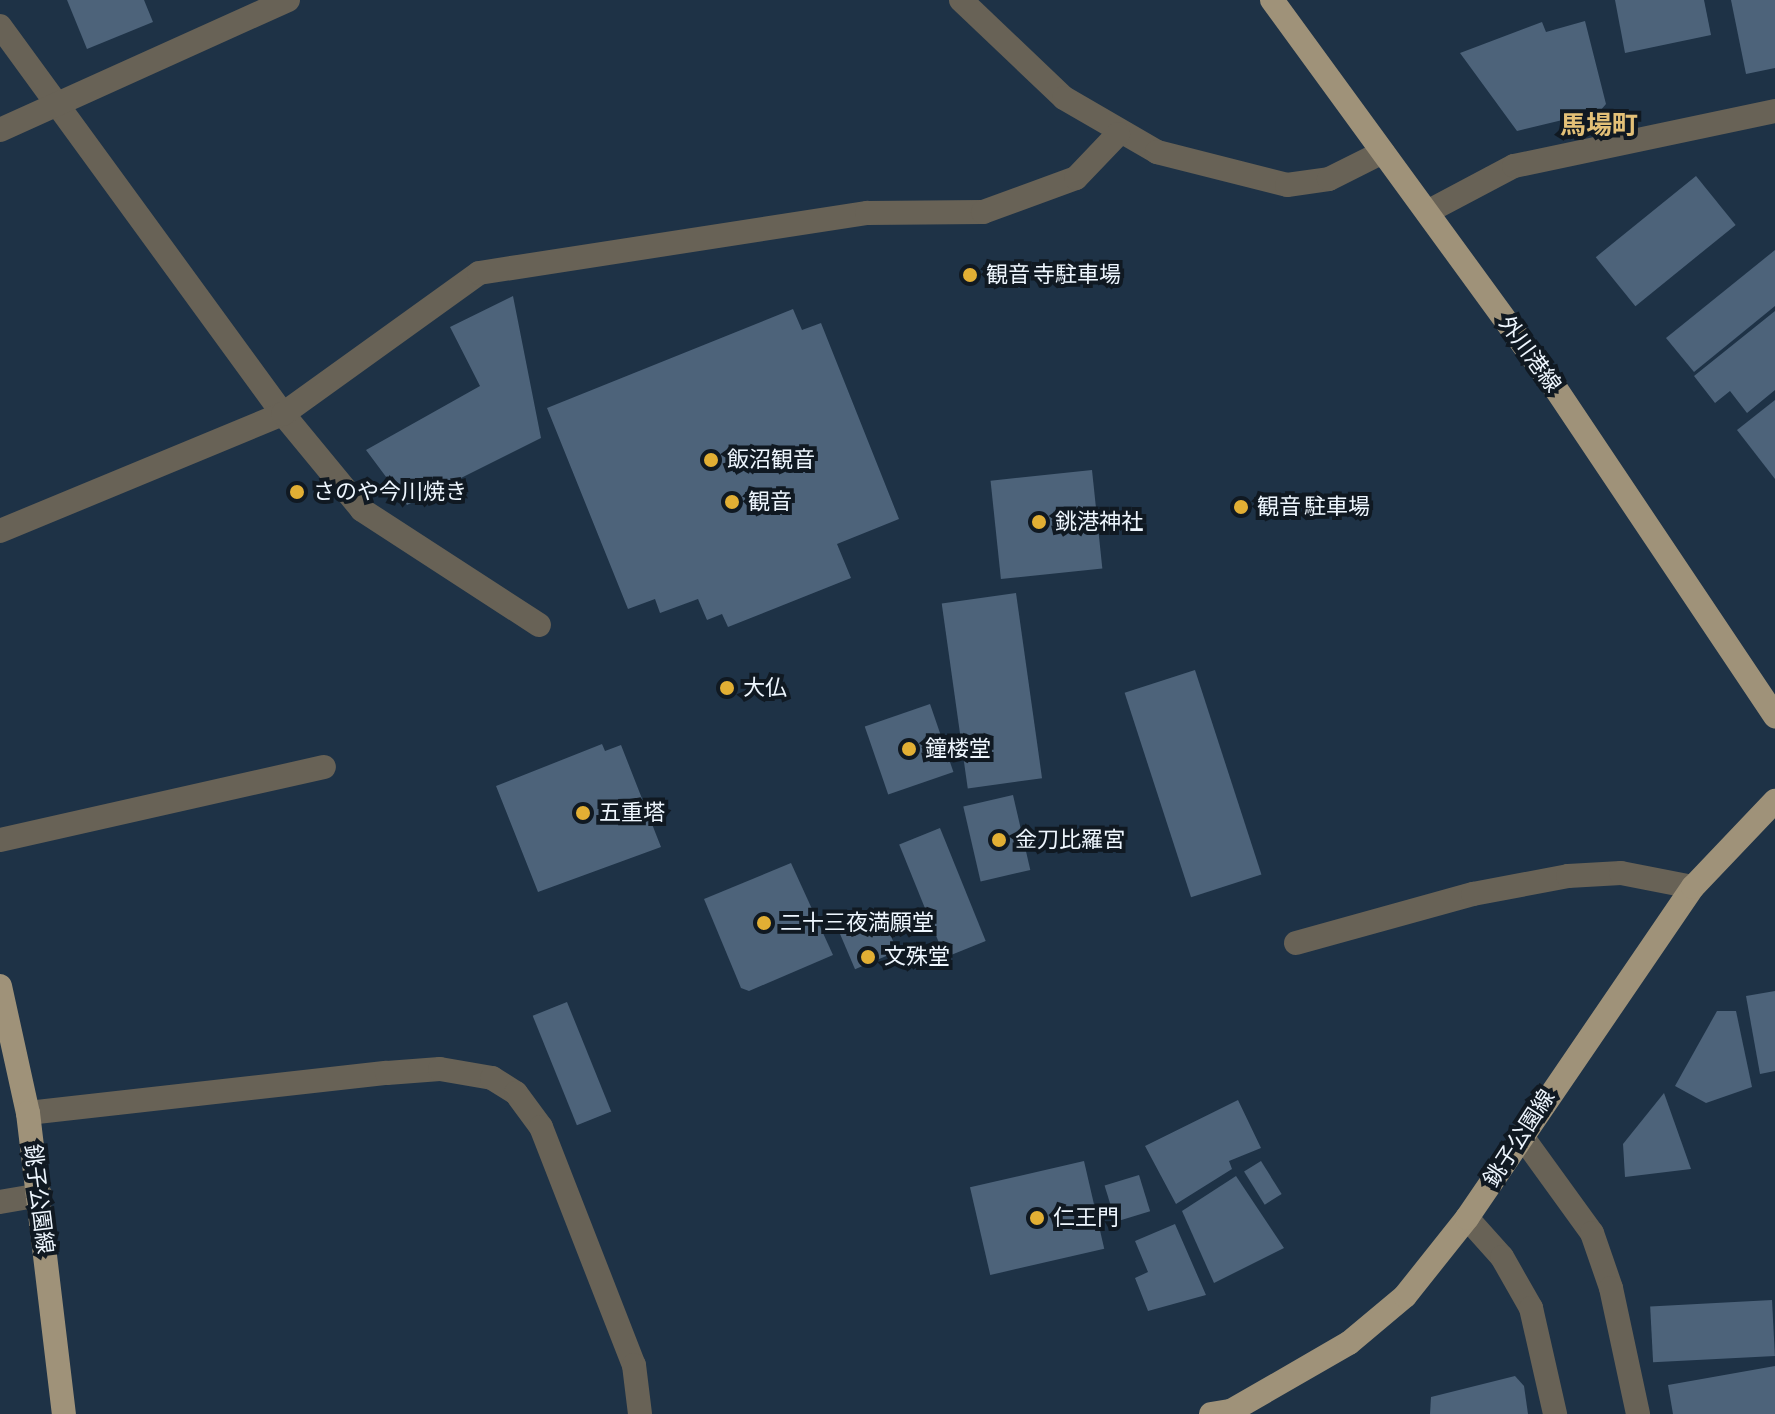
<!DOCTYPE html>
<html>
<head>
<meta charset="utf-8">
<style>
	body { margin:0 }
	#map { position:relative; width:1775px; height:1414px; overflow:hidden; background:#1e3246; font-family:"Asap Condensed","Noto Sans JP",sans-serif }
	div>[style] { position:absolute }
	.building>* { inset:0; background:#4d637a; transform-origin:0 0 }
	.minor>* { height:24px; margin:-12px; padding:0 12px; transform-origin:12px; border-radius:12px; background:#686256 }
	.major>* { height:24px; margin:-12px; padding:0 12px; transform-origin:12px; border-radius:12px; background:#9f9279 }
	.dots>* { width:22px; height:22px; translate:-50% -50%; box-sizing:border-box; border:4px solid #101922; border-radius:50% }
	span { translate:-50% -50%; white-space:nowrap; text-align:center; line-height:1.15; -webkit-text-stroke:8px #101922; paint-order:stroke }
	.poi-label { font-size:22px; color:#eef6fe }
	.left { translate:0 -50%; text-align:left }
	.street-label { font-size:22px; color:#eef6fe }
	.quarter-label { font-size:26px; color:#e3c077; font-weight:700 }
</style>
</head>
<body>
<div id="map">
	<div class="building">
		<div style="clip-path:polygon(67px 0,144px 0,153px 22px,87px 49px)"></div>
		<div style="clip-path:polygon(1615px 0,1704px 0,1711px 35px,1625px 53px)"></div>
		<div style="clip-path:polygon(1731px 0,1775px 0,1775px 68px,1746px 74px)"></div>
		<div style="clip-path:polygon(1585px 21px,1606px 104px,1600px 111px,1517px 131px,1460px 53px,1542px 22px,1546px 32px)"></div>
		<div style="left:1696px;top:176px;width:63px;height:129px;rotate:51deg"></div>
		<div style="clip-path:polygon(1775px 250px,1775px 306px,1694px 372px,1666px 338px)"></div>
		<div style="clip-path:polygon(513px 296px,541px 438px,407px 505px,366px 450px,480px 386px,450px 327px)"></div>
		<div style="clip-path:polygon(793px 309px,802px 330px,821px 323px,899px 519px,837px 544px,851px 578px,728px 627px,722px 614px,707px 620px,698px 599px,660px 613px,655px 599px,628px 609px,547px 408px)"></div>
		<div style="clip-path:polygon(1775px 311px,1775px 390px,1747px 413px,1730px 391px,1715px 403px,1694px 376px)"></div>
		<div style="clip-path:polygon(1775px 400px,1775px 479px,1737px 430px)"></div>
		<div style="left:1092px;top:470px;width:99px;height:102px;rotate:84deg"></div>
		<div style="left:1016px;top:593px;width:187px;height:75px;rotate:82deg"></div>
		<div style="left:1195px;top:670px;width:215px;height:74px;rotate:72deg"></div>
		<div style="left:930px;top:704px;width:72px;height:69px;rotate:71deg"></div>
		<div style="clip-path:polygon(602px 744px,605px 751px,621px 745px,661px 847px,538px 892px,496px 786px)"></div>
		<div style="left:1013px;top:795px;width:77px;height:51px;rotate:77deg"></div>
		<div style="left:940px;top:828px;width:122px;height:44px;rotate:68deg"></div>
		<div style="clip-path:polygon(791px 863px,833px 955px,749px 991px,741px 988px,704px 899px)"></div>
		<div style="left:879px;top:908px;width:47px;height:46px;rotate:67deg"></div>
		<div style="clip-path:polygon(1775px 991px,1775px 1071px,1760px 1074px,1746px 996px)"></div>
		<div style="left:567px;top:1002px;width:118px;height:37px;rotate:68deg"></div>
		<div style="clip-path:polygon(1717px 1011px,1736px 1011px,1752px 1087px,1706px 1103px,1675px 1086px)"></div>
		<div style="clip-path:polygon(1664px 1093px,1691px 1169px,1625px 1177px,1623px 1144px)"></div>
		<div style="clip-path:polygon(1238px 1100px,1261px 1148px,1229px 1161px,1232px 1169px,1176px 1204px,1145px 1146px)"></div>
		<div style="left:1084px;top:1161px;width:90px;height:117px;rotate:77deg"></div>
		<div style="left:1261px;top:1161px;width:39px;height:20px;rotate:58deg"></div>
		<div style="left:1139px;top:1175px;width:38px;height:36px;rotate:73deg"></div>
		<div style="clip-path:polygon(1236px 1176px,1284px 1248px,1214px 1283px,1182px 1211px)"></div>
		<div style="clip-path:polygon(1175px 1224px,1206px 1295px,1148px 1311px,1135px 1278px,1148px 1272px,1135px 1241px)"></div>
		<div style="left:1772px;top:1300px;width:56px;height:122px;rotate:87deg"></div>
		<div style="clip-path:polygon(1775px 1366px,1775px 1414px,1673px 1414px,1668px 1385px)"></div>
		<div style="clip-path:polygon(1515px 1376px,1524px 1386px,1528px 1414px,1430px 1414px,1431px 1397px)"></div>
	</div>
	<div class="minor">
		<div style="left:961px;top:0;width:142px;rotate:43.6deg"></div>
		<div style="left:1064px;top:98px;width:108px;rotate:30.1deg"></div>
		<div style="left:1157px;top:152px;width:134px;rotate:14.2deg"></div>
		<div style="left:1287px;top:185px;width:42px;rotate:-8.1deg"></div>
		<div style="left:1329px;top:179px;width:60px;rotate:-26.6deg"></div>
		<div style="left:0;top:26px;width:480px;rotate:53.9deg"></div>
		<div style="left:283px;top:414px;width:124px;rotate:50.5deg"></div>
		<div style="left:362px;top:510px;width:211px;rotate:33deg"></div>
		<div style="left:0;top:130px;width:316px;rotate:-24.3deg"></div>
		<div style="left:1427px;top:212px;width:98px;rotate:-27.9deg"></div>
		<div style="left:1514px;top:166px;width:267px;rotate:-11.9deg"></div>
		<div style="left:0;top:531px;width:306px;rotate:-22.5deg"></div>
		<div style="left:283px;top:414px;width:241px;rotate:-35.7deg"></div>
		<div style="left:479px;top:273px;width:393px;rotate:-8.8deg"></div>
		<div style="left:867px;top:213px;width:116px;rotate:-0.5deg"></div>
		<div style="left:983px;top:212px;width:99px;rotate:-20.1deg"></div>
		<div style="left:1076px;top:178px;width:61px;rotate:-46.3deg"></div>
		<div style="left:0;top:840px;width:332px;rotate:-12.7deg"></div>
		<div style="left:1296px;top:943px;width:184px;rotate:-15.5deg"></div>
		<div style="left:1473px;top:894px;width:97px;rotate:-10.7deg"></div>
		<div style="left:1568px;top:876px;width:53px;rotate:-3.2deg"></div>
		<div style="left:1621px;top:873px;width:73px;rotate:11deg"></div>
		<div style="left:28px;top:1113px;width:361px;rotate:-6.4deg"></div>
		<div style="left:387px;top:1073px;width:53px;rotate:-4.3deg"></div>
		<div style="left:440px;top:1069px;width:53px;rotate:9.8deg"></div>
		<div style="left:492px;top:1078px;width:28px;rotate:32deg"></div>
		<div style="left:516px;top:1093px;width:42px;rotate:53.7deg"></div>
		<div style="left:541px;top:1127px;width:256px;rotate:68.7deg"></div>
		<div style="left:634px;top:1365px;width:49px;rotate:83deg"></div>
		<div style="left:1521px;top:1135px;width:121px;rotate:54.1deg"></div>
		<div style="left:1592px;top:1233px;width:58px;rotate:70.9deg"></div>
		<div style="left:1611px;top:1288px;width:129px;rotate:77.9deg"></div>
		<div style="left:0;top:1202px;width:41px;rotate:-9.9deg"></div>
		<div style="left:1467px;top:1218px;width:52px;rotate:48.1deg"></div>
		<div style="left:1502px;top:1257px;width:59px;rotate:60.4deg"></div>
		<div style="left:1531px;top:1308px;width:109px;rotate:77.2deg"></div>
	</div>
	<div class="major">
		<div style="left:1272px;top:0;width:482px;rotate:53.9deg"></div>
		<div style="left:1556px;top:389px;width:394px;rotate:56.2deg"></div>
		<div style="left:0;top:986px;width:130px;rotate:77.6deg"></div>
		<div style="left:28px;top:1113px;width:303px;rotate:83.2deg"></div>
		<div style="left:1211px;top:1414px;width:20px;rotate:-9deg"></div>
		<div style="left:1231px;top:1411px;width:136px;rotate:-30deg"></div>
		<div style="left:1349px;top:1343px;width:73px;rotate:-40deg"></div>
		<div style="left:1405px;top:1296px;width:100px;rotate:-51.5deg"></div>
		<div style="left:1467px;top:1218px;width:401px;rotate:-55.7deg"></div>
		<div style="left:1693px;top:887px;width:119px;rotate:-46.4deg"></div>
	</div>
	<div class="dots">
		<div style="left:970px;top:275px;background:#e2af34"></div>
		<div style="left:711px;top:460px;background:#e2af34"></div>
		<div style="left:297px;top:492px;background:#e2af34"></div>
		<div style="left:732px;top:502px;background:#e2af34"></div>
		<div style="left:1241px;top:507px;background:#e2af34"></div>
		<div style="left:1039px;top:522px;background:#e2af34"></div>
		<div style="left:727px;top:688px;background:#e2af34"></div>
		<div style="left:909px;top:749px;background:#e2af34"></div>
		<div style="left:583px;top:813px;background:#e2af34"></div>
		<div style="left:999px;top:840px;background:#e2af34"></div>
		<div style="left:764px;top:923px;background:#e2af34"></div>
		<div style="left:868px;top:957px;background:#e2af34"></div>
		<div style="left:1037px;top:1218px;background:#e2af34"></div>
	</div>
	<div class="poi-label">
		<span class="left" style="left:986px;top:275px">観音 寺駐車場</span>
		<span class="left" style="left:727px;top:460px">飯沼観音</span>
		<span class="left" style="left:313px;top:492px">さのや今川焼き</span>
		<span class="left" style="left:748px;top:502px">観音</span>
		<span class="left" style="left:1257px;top:507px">観音 駐車場</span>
		<span class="left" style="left:1055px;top:522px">銚港神社</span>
		<span class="left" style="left:743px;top:688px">大仏</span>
		<span class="left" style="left:925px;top:749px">鐘楼堂</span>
		<span class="left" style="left:599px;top:813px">五重塔</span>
		<span class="left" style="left:1015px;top:840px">金刀比羅宮</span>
		<span class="left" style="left:780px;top:923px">二十三夜満願堂</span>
		<span class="left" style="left:884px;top:957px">文殊堂</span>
		<span class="left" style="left:1053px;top:1218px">仁王門</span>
	</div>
	<div class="street-label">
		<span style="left:1530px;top:354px;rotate:54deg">外川港線</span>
		<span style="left:1519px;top:1138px;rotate:-57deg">銚子公園線</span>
		<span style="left:39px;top:1199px;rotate:83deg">銚子公園線</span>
	</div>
	<div class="quarter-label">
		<span style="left:1599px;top:126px">馬場町</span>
	</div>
</div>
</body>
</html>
